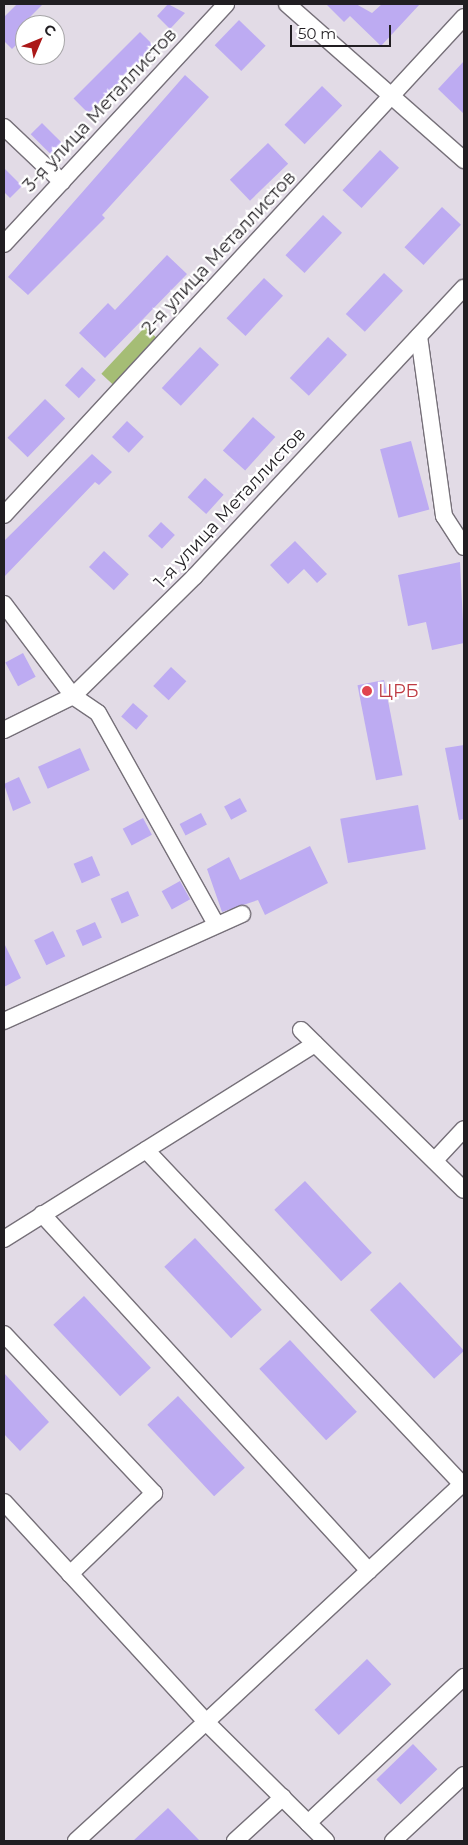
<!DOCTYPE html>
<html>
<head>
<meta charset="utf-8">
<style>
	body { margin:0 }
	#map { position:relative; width:468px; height:1845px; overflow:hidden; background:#e2dbe6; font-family:Montserrat,sans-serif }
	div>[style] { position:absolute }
	.green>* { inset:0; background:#a5bd75; transform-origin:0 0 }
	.building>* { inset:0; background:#bdabf2; transform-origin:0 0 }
	.roads { filter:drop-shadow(1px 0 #767079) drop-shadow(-1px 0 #767079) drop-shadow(0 1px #767079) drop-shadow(0 -1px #767079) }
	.minor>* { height:16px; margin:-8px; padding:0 8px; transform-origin:8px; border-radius:8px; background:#fff }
	.dots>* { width:14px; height:14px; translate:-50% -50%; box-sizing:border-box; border:2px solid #fff; border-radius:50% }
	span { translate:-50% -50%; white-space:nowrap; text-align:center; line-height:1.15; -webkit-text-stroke:4.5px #fff; paint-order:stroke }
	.street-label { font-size:18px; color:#211e22 }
	.health-label { font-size:18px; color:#be3a42 }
	.left { translate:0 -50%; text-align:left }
	.frame { position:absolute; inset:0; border:5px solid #211e22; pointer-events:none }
	.north { position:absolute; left:15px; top:15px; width:50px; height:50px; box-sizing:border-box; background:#fff; border:1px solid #a6a5a7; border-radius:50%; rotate:45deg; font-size:14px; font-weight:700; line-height:20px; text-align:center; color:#211e22 }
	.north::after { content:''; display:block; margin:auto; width:18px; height:22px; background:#ab1818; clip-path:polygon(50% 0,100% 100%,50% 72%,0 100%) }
	.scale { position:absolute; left:290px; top:25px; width:101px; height:22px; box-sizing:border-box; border:2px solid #211e22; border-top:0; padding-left:6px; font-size:15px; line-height:18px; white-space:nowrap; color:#211e22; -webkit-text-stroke:4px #fff; paint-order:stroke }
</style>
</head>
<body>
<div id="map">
	<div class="green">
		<div style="left:145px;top:327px;width:19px;height:64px;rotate:43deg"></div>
	</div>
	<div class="building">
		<div style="clip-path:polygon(17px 4px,43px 4px,18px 29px,25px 36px,12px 49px,4px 41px,4px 17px)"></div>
		<div style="clip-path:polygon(168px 4px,185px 13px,170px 29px,157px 16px)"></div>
		<div style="clip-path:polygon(326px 4px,356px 4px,372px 13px,382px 4px,420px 4px,381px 46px,350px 16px,344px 22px)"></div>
		<div style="left:239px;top:20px;width:37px;height:35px;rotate:44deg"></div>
		<div style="left:140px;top:32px;width:21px;height:94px;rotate:45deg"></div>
		<div style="clip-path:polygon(464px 61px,464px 114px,438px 89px)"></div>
		<div style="clip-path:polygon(185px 75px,209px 97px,102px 215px,105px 218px,28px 295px,8px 277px)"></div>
		<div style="left:322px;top:86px;width:28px;height:54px;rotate:44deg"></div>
		<div style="left:42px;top:123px;width:28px;height:16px;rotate:45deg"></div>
		<div style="left:268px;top:143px;width:29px;height:53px;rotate:46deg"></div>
		<div style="left:380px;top:150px;width:26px;height:55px;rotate:43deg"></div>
		<div style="clip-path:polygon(4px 168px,22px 186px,10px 198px,4px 192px)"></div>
		<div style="left:442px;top:207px;width:26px;height:55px;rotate:43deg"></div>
		<div style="left:323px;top:215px;width:26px;height:55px;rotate:43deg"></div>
		<div style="clip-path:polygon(167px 255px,187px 274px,105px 358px,79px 333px,108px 303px,115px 310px)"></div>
		<div style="left:384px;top:273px;width:26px;height:56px;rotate:43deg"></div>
		<div style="left:264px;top:278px;width:26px;height:55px;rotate:43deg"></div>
		<div style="left:328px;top:337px;width:26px;height:56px;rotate:43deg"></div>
		<div style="left:200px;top:347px;width:26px;height:56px;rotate:43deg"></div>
		<div style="left:82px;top:367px;width:19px;height:25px;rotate:43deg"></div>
		<div style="left:45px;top:399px;width:28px;height:54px;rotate:44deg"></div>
		<div style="left:253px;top:417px;width:30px;height:45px;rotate:42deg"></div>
		<div style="left:127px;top:421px;width:23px;height:22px;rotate:43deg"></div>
		<div style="left:411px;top:441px;width:71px;height:32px;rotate:75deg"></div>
		<div style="clip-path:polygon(92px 454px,112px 472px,99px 485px,95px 482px,4px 577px,4px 541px)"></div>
		<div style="left:205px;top:478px;width:25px;height:26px;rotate:42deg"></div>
		<div style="left:161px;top:522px;width:19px;height:19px;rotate:43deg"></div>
		<div style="clip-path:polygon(295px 541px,327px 574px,317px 583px,304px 569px,288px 584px,270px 565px)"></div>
		<div style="left:104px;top:551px;width:34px;height:22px;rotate:43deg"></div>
		<div style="clip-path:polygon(460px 562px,464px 643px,432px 650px,426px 622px,408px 626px,398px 575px)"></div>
		<div style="left:23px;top:653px;width:27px;height:20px;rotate:62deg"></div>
		<div style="left:171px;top:667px;width:21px;height:26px;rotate:43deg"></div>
		<div style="left:384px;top:680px;width:97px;height:27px;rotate:79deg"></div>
		<div style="left:133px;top:703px;width:20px;height:18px;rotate:41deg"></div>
		<div style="clip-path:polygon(464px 745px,464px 819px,459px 820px,445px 748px)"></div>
		<div style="left:80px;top:748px;width:24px;height:46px;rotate:66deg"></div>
		<div style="clip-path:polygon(19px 777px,31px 803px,13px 811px,4px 784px)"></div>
		<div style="left:240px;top:798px;width:15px;height:18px;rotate:62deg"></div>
		<div style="left:418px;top:805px;width:45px;height:79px;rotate:80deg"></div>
		<div style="left:201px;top:813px;width:13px;height:24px;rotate:63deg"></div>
		<div style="left:143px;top:818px;width:19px;height:23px;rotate:62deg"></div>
		<div style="clip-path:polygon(310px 846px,328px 883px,265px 915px,258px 900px,222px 912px,207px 869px,229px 857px,240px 880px)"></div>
		<div style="left:92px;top:856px;width:21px;height:20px;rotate:67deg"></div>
		<div style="left:180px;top:881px;width:21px;height:21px;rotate:61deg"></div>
		<div style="left:128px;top:891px;width:27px;height:19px;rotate:66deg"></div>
		<div style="left:95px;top:922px;width:17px;height:21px;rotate:66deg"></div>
		<div style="left:53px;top:931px;width:28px;height:21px;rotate:64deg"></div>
		<div style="clip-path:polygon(4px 943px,21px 978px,4px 987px)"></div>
		<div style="left:305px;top:1181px;width:98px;height:42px;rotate:47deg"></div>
		<div style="left:195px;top:1238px;width:98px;height:42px;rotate:47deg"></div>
		<div style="left:400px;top:1282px;width:94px;height:41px;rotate:47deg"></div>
		<div style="left:84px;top:1296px;width:98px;height:42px;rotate:47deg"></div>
		<div style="left:290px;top:1340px;width:98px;height:42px;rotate:47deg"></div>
		<div style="clip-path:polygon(4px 1373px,49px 1422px,20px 1451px,4px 1434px)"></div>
		<div style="left:178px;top:1396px;width:98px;height:42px;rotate:47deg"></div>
		<div style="left:367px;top:1659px;width:35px;height:73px;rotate:46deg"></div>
		<div style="left:413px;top:1744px;width:35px;height:51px;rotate:46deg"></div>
		<div style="clip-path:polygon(168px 1808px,200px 1841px,133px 1841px)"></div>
	</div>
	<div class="roads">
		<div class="minor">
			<div style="left:287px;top:4px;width:236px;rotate:41.4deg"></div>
			<div style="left:4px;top:127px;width:80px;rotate:43.5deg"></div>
			<div style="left:4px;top:244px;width:327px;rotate:-47.2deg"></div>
			<div style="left:419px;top:336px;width:182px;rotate:82.1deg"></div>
			<div style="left:444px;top:516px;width:37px;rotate:57deg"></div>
			<div style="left:4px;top:515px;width:678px;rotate:-47.27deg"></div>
			<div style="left:4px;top:604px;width:115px;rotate:53.1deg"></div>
			<div style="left:73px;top:696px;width:30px;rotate:34deg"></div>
			<div style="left:98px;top:713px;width:242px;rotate:60.8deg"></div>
			<div style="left:4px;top:730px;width:77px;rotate:-26.2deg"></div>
			<div style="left:73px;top:696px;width:171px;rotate:-44.5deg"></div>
			<div style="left:195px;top:576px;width:394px;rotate:-47deg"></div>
			<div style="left:4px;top:1021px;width:261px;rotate:-24.2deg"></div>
			<div style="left:301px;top:1030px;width:228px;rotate:44.5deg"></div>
			<div style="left:146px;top:1150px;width:460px;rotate:46.6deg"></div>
			<div style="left:435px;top:1160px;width:42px;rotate:-46.9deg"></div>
			<div style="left:42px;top:1214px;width:484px;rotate:47.5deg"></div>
			<div style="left:4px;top:1239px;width:367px;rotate:-32.1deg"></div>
			<div style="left:4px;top:1334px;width:219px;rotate:46.7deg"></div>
			<div style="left:154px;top:1493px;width:117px;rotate:136deg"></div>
			<div style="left:4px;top:1502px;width:299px;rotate:47.4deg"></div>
			<div style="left:206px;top:1722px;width:352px;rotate:-42.9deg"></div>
			<div style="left:76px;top:1841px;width:176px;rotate:-42.5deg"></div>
			<div style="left:206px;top:1722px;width:144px;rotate:44.7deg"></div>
			<div style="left:235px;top:1841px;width:65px;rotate:-42.5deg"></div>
			<div style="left:326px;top:1841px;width:25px;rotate:-135deg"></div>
			<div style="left:308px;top:1823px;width:214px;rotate:-43.1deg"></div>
			<div style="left:393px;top:1841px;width:97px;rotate:-42.9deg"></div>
		</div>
	</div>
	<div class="dots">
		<div style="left:367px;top:691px;background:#e0444e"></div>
	</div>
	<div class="street-label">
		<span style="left:100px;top:110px;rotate:-47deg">3-я улица Металлистов</span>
		<span style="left:219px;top:253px;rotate:-47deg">2-я улица Металлистов</span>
		<span style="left:230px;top:508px;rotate:-47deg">1-я улица Металлистов</span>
	</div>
	<div class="health-label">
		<span class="left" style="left:378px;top:691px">ЦРБ</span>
	</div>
	<div class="frame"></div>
	<div class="north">С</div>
	<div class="scale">50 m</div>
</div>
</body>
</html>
